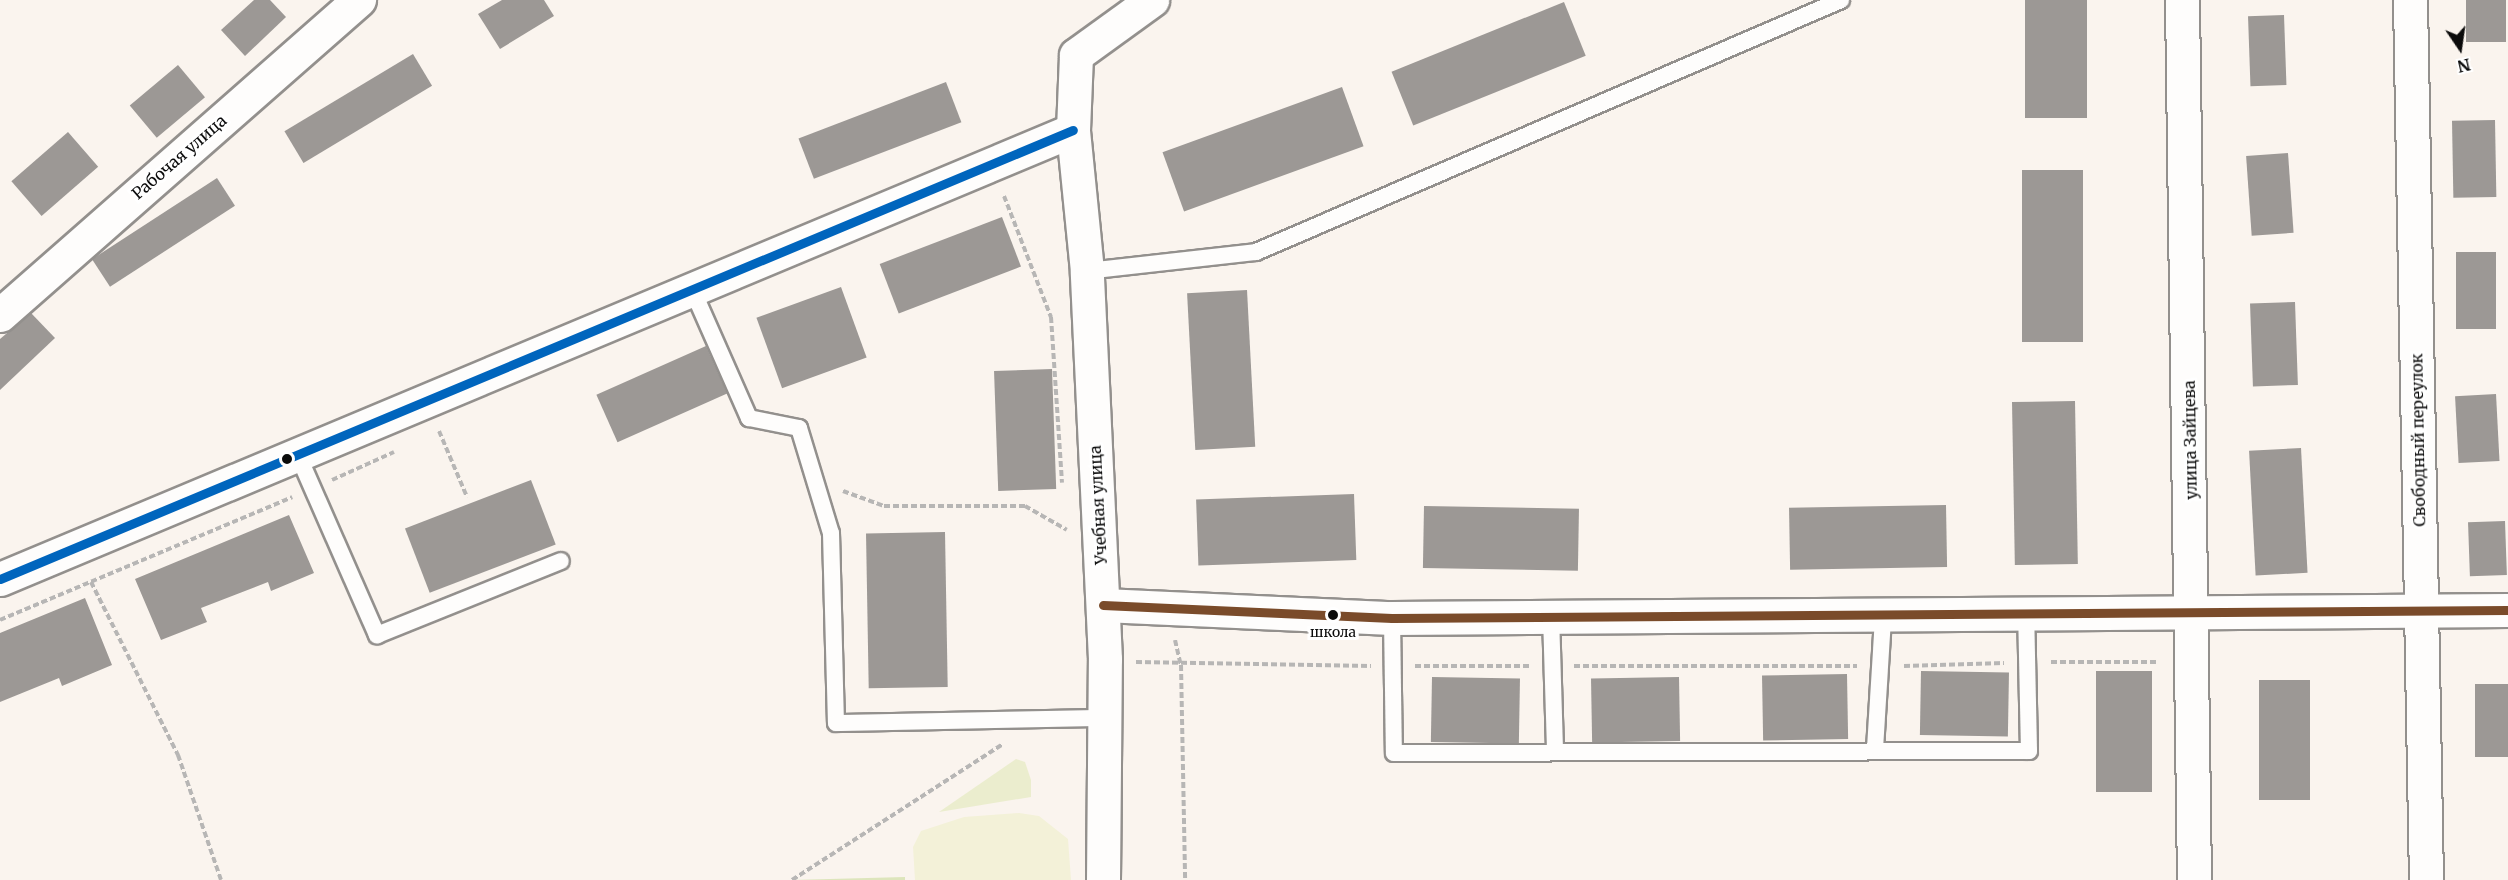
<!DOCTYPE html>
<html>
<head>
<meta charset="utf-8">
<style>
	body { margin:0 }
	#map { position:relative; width:2508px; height:880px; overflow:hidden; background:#faf4ee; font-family:Merriweather,serif }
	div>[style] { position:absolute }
	.green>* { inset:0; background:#ebedce }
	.forest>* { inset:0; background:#dde5bc }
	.pitch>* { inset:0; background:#f3f1d8 }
	.building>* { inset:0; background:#9c9895; transform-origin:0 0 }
	.path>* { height:4px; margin-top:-2px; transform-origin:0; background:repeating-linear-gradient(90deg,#b7b6b5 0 6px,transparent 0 9px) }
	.roads { filter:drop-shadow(2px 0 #93908d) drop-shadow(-2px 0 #93908d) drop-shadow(0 2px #93908d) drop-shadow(0 -2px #93908d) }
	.lane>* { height:16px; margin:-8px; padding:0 8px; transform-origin:8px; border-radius:8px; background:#fefdfc }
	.street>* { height:33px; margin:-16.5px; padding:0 16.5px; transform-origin:16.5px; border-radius:16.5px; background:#fefdfc }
	.bus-1>* { height:9px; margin:-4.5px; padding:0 4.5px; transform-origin:4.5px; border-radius:4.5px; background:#0065bd }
	.bus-2>* { height:9px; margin:-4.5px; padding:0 4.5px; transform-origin:4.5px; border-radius:4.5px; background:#7a4b2a }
	.dots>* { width:16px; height:16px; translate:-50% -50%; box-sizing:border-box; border:3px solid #fff; border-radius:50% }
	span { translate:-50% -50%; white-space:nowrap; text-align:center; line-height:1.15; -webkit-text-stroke:6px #fff; paint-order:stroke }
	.bus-label { font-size:14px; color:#0b0b0b }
	.street-label { font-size:16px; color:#0b0b0b }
	.north { position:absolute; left:2430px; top:18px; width:60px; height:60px; -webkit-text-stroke:4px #fff; paint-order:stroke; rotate:167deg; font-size:16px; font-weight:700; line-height:24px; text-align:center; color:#0b0b0b }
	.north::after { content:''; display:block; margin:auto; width:21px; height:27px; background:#0b0b0b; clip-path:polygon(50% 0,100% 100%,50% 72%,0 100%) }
</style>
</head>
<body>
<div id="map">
	<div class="green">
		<div style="clip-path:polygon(1016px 759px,1025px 762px,1031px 780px,1031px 797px,939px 812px)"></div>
	</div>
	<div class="forest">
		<div style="clip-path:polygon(905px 877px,905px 880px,782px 880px,792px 880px)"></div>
	</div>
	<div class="pitch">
		<div style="clip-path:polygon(1019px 813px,1039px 816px,1068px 839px,1071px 880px,915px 880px,913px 847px,921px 831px,964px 817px)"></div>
	</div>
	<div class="building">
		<div style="clip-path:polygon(254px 0,270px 0,286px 17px,245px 56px,221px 30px)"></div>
		<div style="clip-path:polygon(502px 0,544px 0,554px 16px,500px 49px,478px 14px)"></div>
		<div style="left:2025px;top:0;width:62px;height:118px"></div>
		<div style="left:2466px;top:0;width:40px;height:42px"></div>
		<div style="left:1564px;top:2px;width:58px;height:186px;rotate:68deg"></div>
		<div style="left:2284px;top:15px;width:70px;height:36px;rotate:88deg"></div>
		<div style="left:413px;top:54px;width:37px;height:150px;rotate:59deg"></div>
		<div style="left:178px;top:65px;width:42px;height:63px;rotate:50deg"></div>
		<div style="left:946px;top:82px;width:43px;height:158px;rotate:69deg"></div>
		<div style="left:1342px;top:87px;width:63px;height:191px;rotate:70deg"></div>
		<div style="left:2495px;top:120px;width:77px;height:43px;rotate:89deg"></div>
		<div style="left:68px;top:132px;width:46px;height:75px;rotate:49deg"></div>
		<div style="left:2288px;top:153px;width:80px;height:42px;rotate:86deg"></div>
		<div style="left:2022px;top:170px;width:61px;height:172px"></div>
		<div style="left:217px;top:178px;width:33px;height:149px;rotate:57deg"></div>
		<div style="left:1002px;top:217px;width:53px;height:131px;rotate:69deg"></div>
		<div style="left:2456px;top:252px;width:40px;height:77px"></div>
		<div style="left:841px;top:287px;width:75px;height:90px;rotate:70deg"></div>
		<div style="left:1247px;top:290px;width:157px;height:60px;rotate:87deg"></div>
		<div style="left:2295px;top:302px;width:83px;height:45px;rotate:88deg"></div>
		<div style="clip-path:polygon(31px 313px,55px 338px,0 390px,0 339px)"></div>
		<div style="left:706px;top:346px;width:52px;height:120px;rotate:66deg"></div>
		<div style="left:1052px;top:369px;width:120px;height:58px;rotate:88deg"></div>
		<div style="left:2496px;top:394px;width:67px;height:41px;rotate:87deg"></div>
		<div style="left:2075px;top:401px;width:163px;height:63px;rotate:89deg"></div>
		<div style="left:2301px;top:448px;width:125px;height:52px;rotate:87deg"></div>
		<div style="left:531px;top:480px;width:69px;height:135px;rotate:69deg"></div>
		<div style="left:1354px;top:494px;width:66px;height:158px;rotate:88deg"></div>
		<div style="left:1946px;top:505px;width:62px;height:157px;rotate:89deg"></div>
		<div style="left:1424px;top:506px;width:155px;height:62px;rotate:1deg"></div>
		<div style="clip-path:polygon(289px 515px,314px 573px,271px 591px,268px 582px,201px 608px,207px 622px,161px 640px,135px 579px)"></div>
		<div style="left:2505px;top:521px;width:54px;height:37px;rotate:88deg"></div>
		<div style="left:945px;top:532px;width:155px;height:79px;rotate:89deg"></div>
		<div style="clip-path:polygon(85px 598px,112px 665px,62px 686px,59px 678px,0 702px,0 633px)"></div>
		<div style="left:1921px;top:671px;width:88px;height:64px;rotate:1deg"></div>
		<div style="left:2096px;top:671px;width:56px;height:121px"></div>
		<div style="left:1847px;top:674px;width:65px;height:85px;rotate:89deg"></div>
		<div style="left:1432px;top:677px;width:88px;height:65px;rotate:1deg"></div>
		<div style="left:1679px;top:677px;width:64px;height:88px;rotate:89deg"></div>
		<div style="left:2259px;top:680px;width:51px;height:120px"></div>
		<div style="left:2508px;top:684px;width:73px;height:33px;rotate:90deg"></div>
	</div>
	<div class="path">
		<div style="left:1004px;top:196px;width:130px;rotate:68.8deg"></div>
		<div style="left:1051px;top:317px;width:166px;rotate:86.2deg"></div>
		<div style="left:439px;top:431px;width:72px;rotate:67deg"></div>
		<div style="left:332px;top:480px;width:68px;rotate:-24.3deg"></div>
		<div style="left:843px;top:491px;width:44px;rotate:20.1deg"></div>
		<div style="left:884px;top:506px;width:141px"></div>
		<div style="left:1025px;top:506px;width:48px;rotate:29.7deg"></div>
		<div style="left:91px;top:582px;width:194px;rotate:63.3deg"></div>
		<div style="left:178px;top:755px;width:132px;rotate:71deg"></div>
		<div style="left:0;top:620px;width:317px;rotate:-22.8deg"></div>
		<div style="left:1175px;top:640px;width:26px;rotate:77deg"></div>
		<div style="left:1181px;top:665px;width:215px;rotate:88.9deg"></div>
		<div style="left:1136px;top:662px;width:235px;rotate:1deg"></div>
		<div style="left:2051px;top:662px;width:108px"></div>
		<div style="left:1415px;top:666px;width:115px"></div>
		<div style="left:1574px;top:666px;width:283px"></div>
		<div style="left:1904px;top:666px;width:100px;rotate:-1.7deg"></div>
		<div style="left:792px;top:880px;width:251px;rotate:-32.8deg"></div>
	</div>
	<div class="roads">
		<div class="lane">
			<div style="left:1087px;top:271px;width:170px;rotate:-6.4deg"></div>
			<div style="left:1256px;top:252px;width:637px;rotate:-23.3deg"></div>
			<div style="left:693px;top:291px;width:139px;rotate:66.2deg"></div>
			<div style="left:749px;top:418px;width:51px;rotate:11.3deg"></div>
			<div style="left:799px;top:428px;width:110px;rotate:73.1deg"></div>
			<div style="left:831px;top:533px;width:190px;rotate:88.5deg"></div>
			<div style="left:836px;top:723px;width:266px;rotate:-1.1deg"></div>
			<div style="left:298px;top:455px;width:197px;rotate:66.3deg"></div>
			<div style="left:377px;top:635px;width:198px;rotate:-21.9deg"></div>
			<div style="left:1551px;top:615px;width:136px;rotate:88.3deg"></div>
			<div style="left:1392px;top:618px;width:135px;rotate:89.2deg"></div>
			<div style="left:1394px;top:753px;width:635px;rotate:-0.18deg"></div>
			<div style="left:2029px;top:751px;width:138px;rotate:-91.2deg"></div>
			<div style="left:1875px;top:749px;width:132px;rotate:-86.5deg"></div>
		</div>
		<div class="street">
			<div style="left:2182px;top:0;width:880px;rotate:89.22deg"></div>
			<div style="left:2410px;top:0;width:880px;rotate:88.96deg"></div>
			<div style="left:0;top:315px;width:478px;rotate:-41.3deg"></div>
			<div style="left:0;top:579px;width:1163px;rotate:-22.71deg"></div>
			<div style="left:1103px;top:605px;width:289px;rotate:2.6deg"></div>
			<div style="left:1392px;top:618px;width:1116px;rotate:-0.41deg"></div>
			<div style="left:1103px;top:880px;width:221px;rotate:-89.5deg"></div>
			<div style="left:1105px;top:659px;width:388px;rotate:-92.7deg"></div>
			<div style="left:1087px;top:271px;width:142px;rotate:-95.7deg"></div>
			<div style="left:1073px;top:130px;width:75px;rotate:-87.7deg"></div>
			<div style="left:1076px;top:55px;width:94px;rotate:-35.9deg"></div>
		</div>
	</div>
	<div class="bus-1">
		<div style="left:0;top:579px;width:1163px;rotate:-22.71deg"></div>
	</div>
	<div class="bus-2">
		<div style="left:1103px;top:605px;width:289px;rotate:2.6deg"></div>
		<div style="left:1392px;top:618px;width:1116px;rotate:-0.41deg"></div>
	</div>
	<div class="dots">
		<div style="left:287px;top:459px;background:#0b0b0b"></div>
		<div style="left:1333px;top:615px;background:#0b0b0b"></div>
	</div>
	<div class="bus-label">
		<span style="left:1333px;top:632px">школа</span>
	</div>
	<div class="street-label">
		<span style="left:179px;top:157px;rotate:-41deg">Рабочая улица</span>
		<span style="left:2190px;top:440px;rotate:-91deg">улица Зайцева</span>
		<span style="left:2418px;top:440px;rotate:-91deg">Свободный переулок</span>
		<span style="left:1098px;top:505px;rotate:-93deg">Учебная улица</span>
	</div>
	<div class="north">N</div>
</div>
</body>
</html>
